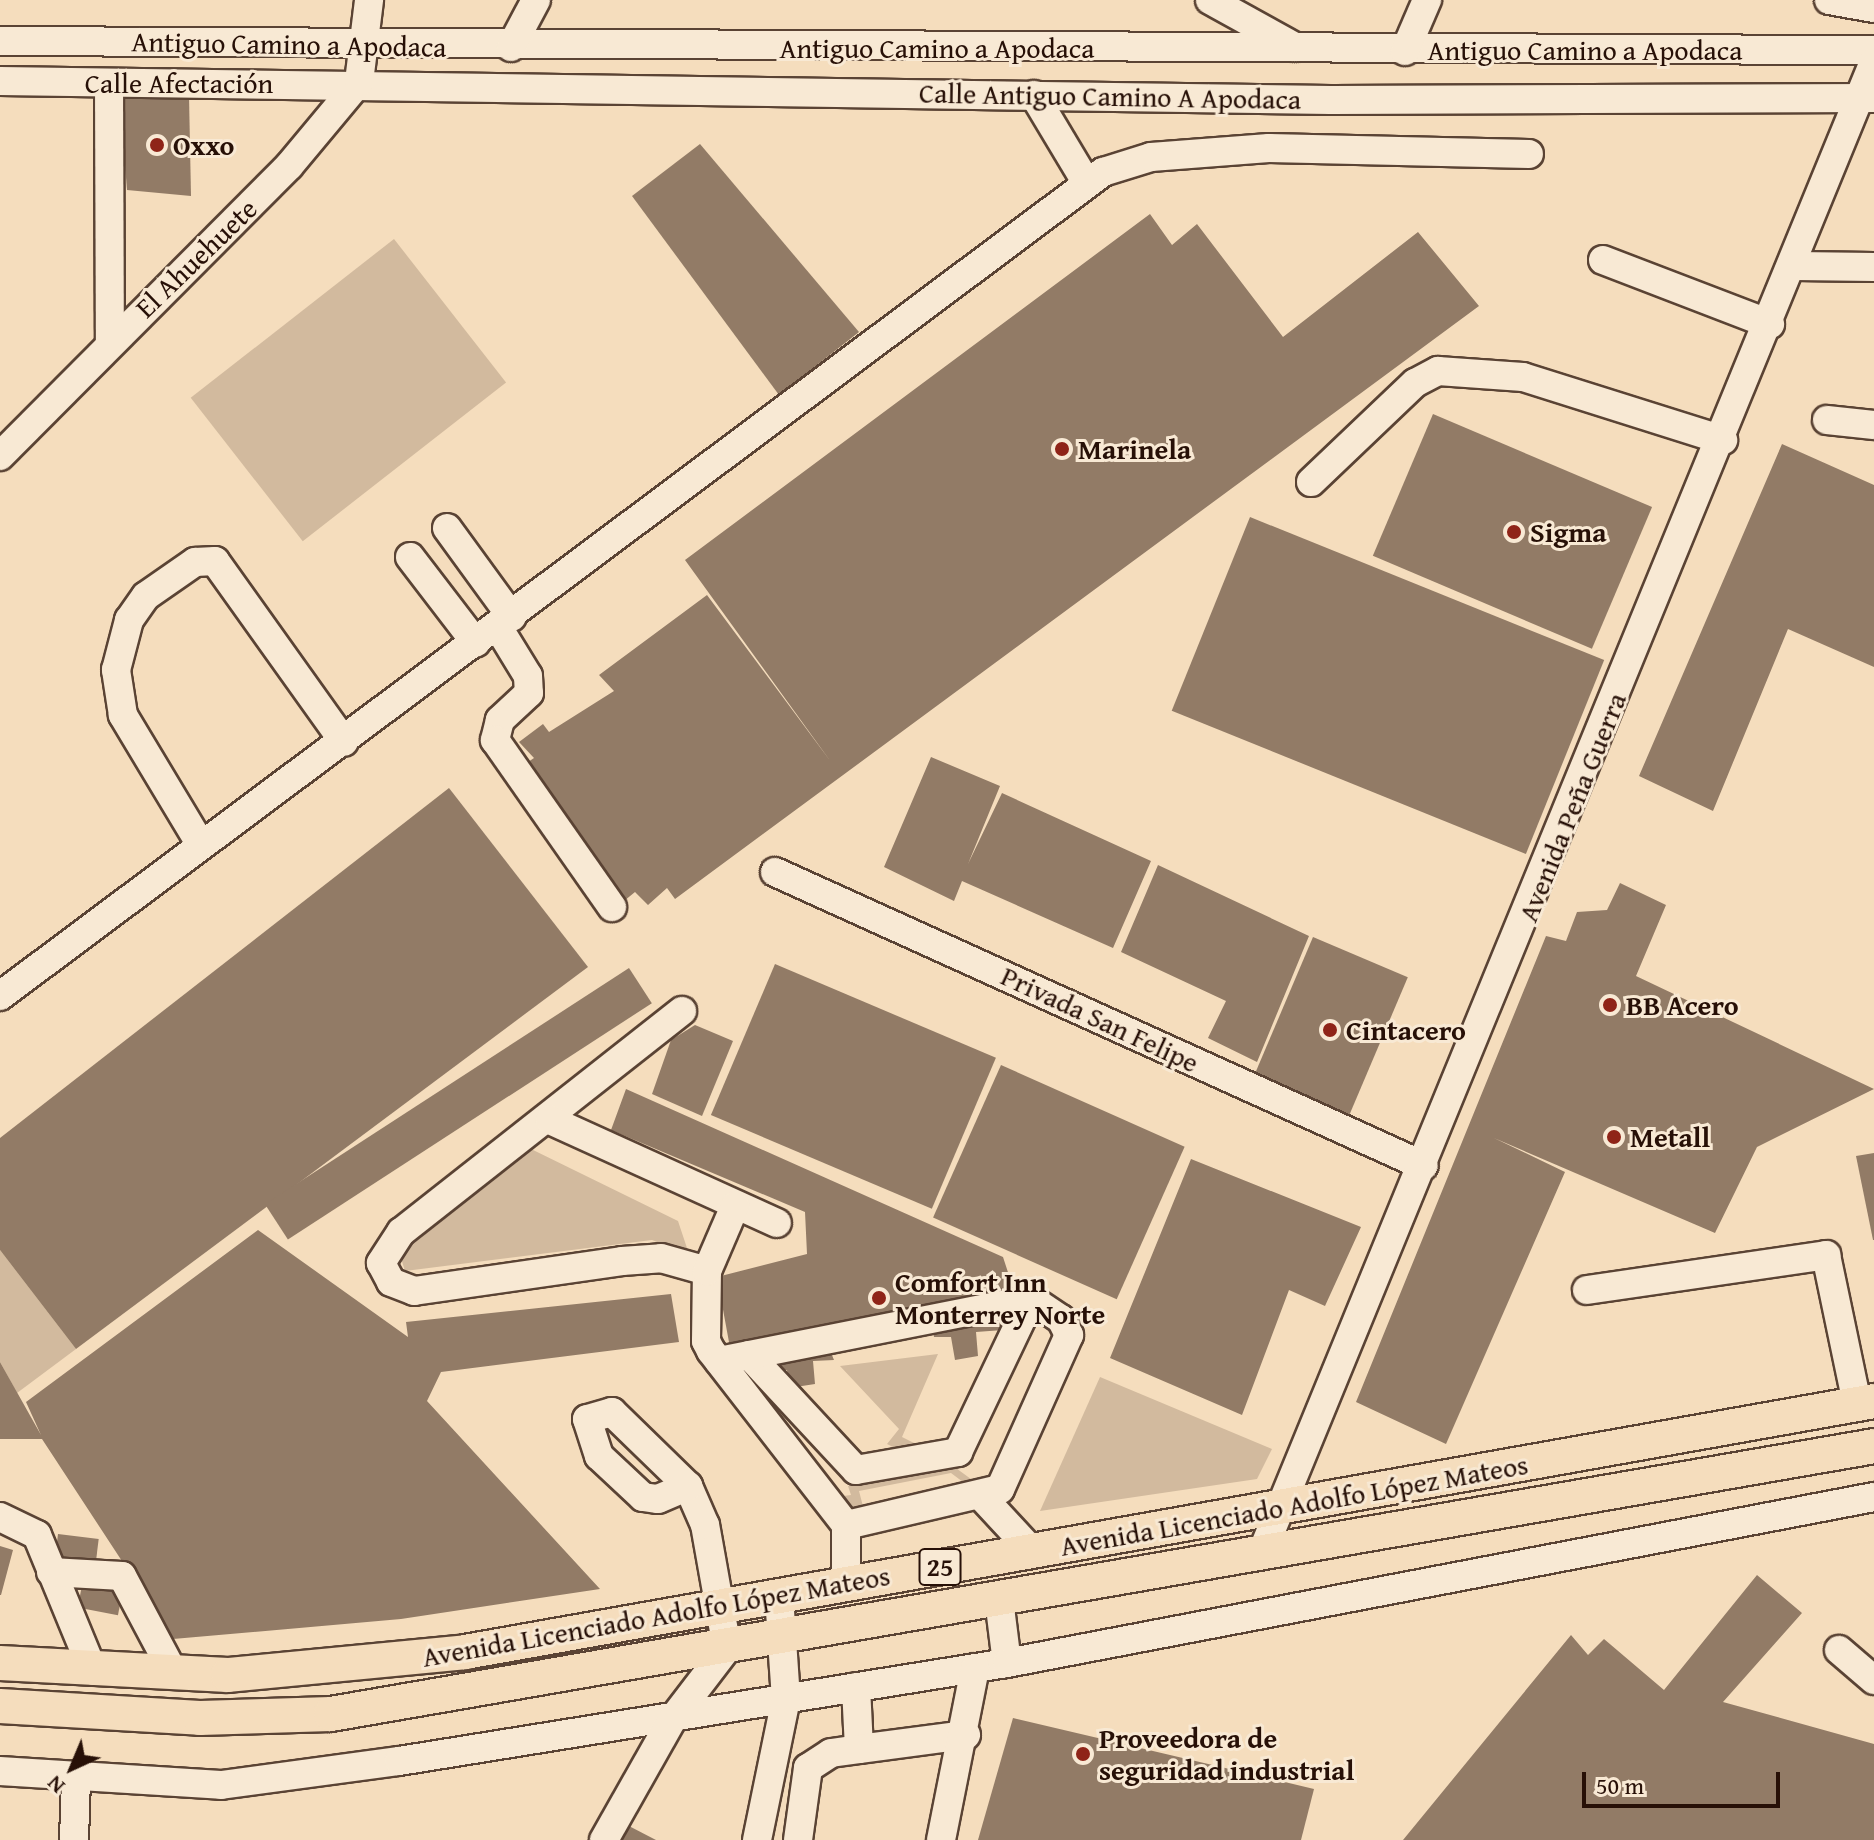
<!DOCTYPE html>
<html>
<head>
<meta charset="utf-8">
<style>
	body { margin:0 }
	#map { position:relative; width:1874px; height:1840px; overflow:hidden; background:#f5ddbd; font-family:"Gentium Book Plus",serif }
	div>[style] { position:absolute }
	.green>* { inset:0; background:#d2ba9e; transform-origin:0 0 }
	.building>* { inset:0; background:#927b66; transform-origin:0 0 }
	.roads { filter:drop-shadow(2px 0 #5a4334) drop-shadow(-2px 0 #5a4334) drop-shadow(0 2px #5a4334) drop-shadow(0 -2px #5a4334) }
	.minor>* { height:28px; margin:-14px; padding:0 14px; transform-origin:14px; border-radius:14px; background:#f8e9d4 }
	.major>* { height:34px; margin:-17px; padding:0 17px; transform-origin:17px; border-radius:17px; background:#f5ddbd }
	.dots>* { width:22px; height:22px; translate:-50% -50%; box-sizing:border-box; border:4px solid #f8e9d4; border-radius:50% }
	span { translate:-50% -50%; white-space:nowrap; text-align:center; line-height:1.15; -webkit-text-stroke:6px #f8e9d4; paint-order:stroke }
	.shield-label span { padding:2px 6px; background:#f8e9d4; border:2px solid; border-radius:6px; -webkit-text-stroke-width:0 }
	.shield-label { font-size:26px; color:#271007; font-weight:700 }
	.street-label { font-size:28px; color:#271007 }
	.poi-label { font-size:28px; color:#271007; font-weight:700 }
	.left { translate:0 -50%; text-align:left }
	.north { position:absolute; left:32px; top:1728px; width:80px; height:80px; -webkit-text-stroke:6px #f8e9d4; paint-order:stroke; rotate:224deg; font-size:22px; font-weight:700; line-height:32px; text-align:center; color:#271007 }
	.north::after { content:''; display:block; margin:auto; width:28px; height:36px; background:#271007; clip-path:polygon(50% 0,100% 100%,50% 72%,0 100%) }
	.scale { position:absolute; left:1582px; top:1772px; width:198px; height:36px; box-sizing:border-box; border:4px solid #271007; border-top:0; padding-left:10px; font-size:24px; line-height:28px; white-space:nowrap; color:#271007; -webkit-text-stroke:6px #f8e9d4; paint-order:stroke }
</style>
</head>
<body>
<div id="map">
	<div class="green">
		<div style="left:394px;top:239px;width:182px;height:258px;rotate:52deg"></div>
		<div style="clip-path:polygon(529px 1148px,678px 1221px,689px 1254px,652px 1240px,405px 1271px,400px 1255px)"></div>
		<div style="clip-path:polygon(0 1250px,76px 1349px,17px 1393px,0 1362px)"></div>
		<div style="clip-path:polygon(938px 1354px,902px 1437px,918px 1445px,903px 1452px,887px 1444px,899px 1429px,840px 1366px)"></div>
		<div style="clip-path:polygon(1100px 1377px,1272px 1449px,1257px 1479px,1040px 1511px)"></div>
		<div style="clip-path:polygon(949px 1463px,986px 1490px,958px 1493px,963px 1482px,951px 1473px,859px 1491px,865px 1514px,847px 1516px,836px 1497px,851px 1495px,848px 1486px)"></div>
	</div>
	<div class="building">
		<div style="clip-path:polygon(189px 96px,191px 196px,127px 190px,120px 99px)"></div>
		<div style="clip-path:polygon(700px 144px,859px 332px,779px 395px,632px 196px)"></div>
		<div style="clip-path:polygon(1150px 214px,1172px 245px,1197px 224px,1283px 337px,1418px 232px,1479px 306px,675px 899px,667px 888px,648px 905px,635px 892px,624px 901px,522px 766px,534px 758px,519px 742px,543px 724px,549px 732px,614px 691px,599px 675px,707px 595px,831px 762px,685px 560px)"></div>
		<div style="left:1433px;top:414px;width:238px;height:154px;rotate:23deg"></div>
		<div style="clip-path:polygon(1782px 444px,1874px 485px,1874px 667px,1788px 629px,1713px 811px,1639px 776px)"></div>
		<div style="left:1250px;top:517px;width:382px;height:209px;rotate:22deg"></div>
		<div style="clip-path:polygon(931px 757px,1000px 786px,968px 864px,1002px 793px,1151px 861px,1113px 948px,962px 881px,954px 901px,884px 867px)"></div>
		<div style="clip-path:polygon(449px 788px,588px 967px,76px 1349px,0 1250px,0 1138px)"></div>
		<div style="clip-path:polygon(1158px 865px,1309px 936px,1257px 1062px,1208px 1038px,1226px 1001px,1121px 952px)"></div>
		<div style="clip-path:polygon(1620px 883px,1666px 905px,1636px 976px,1874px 1089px,1757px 1147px,1715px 1233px,1494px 1138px,1565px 1172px,1446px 1444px,1356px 1402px,1546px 936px,1566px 941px,1577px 912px,1607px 910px)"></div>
		<div style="left:1313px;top:937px;width:103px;height:157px;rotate:23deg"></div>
		<div style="left:775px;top:964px;width:240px;height:164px;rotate:23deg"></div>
		<div style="left:629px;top:968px;width:42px;height:434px;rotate:57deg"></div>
		<div style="clip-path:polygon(695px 1025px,733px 1041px,702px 1116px,652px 1094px,671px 1040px)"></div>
		<div style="left:1001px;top:1065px;width:201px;height:167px;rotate:24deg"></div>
		<div style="clip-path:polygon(626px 1089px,1003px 1257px,1018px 1303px,1000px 1311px,1003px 1330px,976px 1332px,978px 1356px,955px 1360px,951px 1337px,934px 1337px,932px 1324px,827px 1343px,834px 1360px,813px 1361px,815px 1384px,789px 1388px,787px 1370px,763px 1371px,731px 1353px,717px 1277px,807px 1254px,805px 1212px,611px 1130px)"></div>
		<div style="clip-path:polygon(1874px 1153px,1874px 1240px,1873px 1240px,1856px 1156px)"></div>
		<div style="clip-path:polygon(1191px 1159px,1361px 1227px,1325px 1306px,1289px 1290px,1242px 1415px,1110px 1358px)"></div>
		<div style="clip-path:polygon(258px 1230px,408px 1337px,406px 1322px,671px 1294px,679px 1342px,441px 1372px,427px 1401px,600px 1589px,401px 1619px,173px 1639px,42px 1439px,0 1439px,0 1362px,41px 1435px,26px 1402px)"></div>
		<div style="left:58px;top:1534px;width:41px;height:31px;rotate:7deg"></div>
		<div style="clip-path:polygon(0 1546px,13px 1550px,1px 1595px,0 1595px)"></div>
		<div style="left:84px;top:1575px;width:41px;height:33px;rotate:11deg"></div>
		<div style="clip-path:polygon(1757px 1575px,1802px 1613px,1723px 1702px,1874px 1744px,1874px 1840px,1403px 1840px,1571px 1635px,1588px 1655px,1604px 1639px,1664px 1690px)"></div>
		<div style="clip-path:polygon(1013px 1718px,1314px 1789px,1301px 1840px,978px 1840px)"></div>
		<div style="clip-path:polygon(627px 1825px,656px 1840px,620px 1840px)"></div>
	</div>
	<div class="roads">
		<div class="minor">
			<div style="left:1210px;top:0;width:97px;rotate:28.9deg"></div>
			<div style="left:1829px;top:0;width:46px;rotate:10.1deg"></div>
			<div style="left:0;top:41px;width:1874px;rotate:0.28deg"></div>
			<div style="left:511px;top:47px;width:53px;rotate:-62deg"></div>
			<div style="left:1405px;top:51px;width:56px;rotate:-66.7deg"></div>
			<div style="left:0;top:81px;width:1331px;rotate:0.82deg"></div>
			<div style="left:1331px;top:100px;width:543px;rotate:-0.21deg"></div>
			<div style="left:109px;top:84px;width:257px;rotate:89.8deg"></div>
			<div style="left:1034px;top:95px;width:101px;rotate:59.1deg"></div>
			<div style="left:1603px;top:260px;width:179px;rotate:21deg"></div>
			<div style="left:1796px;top:266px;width:78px;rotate:0.7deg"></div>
			<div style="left:1827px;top:420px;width:47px;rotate:6.1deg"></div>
			<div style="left:0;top:456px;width:409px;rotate:-45.1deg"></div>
			<div style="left:289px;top:166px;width:109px;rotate:-50.2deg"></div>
			<div style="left:359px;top:82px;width:83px;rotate:-83deg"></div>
			<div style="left:1311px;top:482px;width:144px;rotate:-43.6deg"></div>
			<div style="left:1415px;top:383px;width:26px;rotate:-28deg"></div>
			<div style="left:1438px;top:371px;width:85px;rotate:4deg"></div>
			<div style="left:1523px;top:377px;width:210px;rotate:17.5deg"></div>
			<div style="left:447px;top:528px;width:110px;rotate:53.9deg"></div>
			<div style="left:410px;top:557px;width:108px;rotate:52.5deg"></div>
			<div style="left:498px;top:627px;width:57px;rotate:58.5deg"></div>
			<div style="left:528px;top:676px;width:17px;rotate:87deg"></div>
			<div style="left:529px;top:693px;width:40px;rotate:137deg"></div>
			<div style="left:500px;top:720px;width:21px;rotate:104deg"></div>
			<div style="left:495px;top:740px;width:204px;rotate:55deg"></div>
			<div style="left:201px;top:845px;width:152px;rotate:-121deg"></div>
			<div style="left:123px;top:715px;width:46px;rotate:-98.8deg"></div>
			<div style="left:116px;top:670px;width:52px;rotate:-75.4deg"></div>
			<div style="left:129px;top:620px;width:29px;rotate:-55deg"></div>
			<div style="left:146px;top:596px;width:60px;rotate:-34.8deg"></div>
			<div style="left:195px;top:562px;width:20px;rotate:-3deg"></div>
			<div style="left:215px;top:561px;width:222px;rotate:54.5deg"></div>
			<div style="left:775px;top:872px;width:712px;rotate:24.37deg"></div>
			<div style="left:0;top:996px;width:1377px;rotate:-36.76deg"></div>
			<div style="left:1103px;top:172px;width:50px;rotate:-17.4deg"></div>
			<div style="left:1151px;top:157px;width:118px;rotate:-4.4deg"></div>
			<div style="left:1269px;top:148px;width:260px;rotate:1.3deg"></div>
			<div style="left:682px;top:1011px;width:357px;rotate:141.8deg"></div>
			<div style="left:401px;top:1232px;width:37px;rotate:123deg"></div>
			<div style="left:381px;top:1263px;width:21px;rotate:62deg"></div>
			<div style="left:391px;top:1282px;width:25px;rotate:21deg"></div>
			<div style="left:414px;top:1291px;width:210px;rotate:-8.2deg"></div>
			<div style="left:622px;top:1261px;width:39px;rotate:-4deg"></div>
			<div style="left:661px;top:1258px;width:48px;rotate:15.8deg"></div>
			<div style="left:550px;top:1120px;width:249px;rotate:24.4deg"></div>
			<div style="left:1587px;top:1290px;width:242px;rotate:-8.3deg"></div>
			<div style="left:1826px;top:1255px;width:152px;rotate:78.2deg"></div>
			<div style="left:749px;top:1355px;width:157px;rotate:47.1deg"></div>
			<div style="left:856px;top:1470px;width:104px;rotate:-10deg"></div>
			<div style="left:958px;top:1452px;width:170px;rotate:-64.5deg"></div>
			<div style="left:719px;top:1361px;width:318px;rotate:-11.2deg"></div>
			<div style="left:1031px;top:1299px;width:36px;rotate:34deg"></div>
			<div style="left:1061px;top:1319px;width:18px;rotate:63deg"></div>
			<div style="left:1069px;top:1335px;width:169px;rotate:114.1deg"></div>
			<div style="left:1000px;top:1489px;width:158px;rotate:166.8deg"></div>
			<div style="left:846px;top:1525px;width:220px;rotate:-127.8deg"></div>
			<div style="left:711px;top:1351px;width:11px;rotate:-117deg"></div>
			<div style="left:706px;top:1341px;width:70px;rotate:-89.2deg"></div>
			<div style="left:707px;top:1271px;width:71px;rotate:-66.7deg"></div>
			<div style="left:982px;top:1497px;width:75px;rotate:47.2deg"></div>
			<div style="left:0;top:1517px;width:41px;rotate:25.9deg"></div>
			<div style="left:37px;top:1535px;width:147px;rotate:67.6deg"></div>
			<div style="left:1263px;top:1550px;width:1609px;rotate:-67.68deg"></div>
			<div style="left:51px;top:1572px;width:71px;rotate:3.2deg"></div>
			<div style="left:122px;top:1576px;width:111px;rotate:62deg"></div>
			<div style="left:846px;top:1583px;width:58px;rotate:-90deg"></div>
			<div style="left:999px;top:1599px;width:64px;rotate:82.9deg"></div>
			<div style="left:1839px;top:1650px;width:46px;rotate:40.6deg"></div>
			<div style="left:856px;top:1687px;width:62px;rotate:87.2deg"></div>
			<div style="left:859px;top:1749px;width:108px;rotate:-7.5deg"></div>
			<div style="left:0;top:1771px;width:221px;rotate:3.6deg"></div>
			<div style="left:221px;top:1785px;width:180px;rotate:-7.7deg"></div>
			<div style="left:399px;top:1761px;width:616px;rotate:-9.16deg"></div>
			<div style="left:1007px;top:1663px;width:883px;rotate:-10.84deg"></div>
			<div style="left:74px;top:1840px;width:61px;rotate:-88.1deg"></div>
			<div style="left:604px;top:1840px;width:138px;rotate:-60.5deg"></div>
			<div style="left:672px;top:1720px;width:91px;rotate:-52.6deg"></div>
			<div style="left:727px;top:1648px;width:125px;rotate:-100.1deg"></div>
			<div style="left:705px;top:1525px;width:43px;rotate:-113.6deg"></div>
			<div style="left:688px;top:1486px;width:106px;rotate:-135.8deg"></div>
			<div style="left:612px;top:1412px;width:26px;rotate:164deg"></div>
			<div style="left:587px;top:1419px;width:39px;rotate:72deg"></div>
			<div style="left:599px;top:1456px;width:60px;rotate:43deg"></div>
			<div style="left:643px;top:1497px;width:15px;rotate:8deg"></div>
			<div style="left:658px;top:1499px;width:33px;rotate:-23deg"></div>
			<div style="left:757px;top:1840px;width:144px;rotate:-78.4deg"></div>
			<div style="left:786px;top:1699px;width:104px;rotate:-93.9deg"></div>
			<div style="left:798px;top:1840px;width:73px;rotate:-82.1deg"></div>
			<div style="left:808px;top:1768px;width:27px;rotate:-33deg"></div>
			<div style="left:831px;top:1753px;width:28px;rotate:-8deg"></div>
			<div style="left:941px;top:1840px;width:175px;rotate:-78.8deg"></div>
		</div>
		<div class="major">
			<div style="left:0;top:1663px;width:228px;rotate:3deg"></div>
			<div style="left:228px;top:1675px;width:238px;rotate:-5.5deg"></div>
			<div style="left:465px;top:1652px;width:1431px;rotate:-10.1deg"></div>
			<div style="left:0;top:1706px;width:200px;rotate:3.4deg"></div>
			<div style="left:200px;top:1718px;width:131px;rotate:-1.7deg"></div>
			<div style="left:331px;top:1714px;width:1566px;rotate:-9.85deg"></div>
		</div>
	</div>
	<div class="dots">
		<div style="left:157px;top:145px;background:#8f2418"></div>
		<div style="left:1062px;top:449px;background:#8f2418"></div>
		<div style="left:1514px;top:532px;background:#8f2418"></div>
		<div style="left:1610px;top:1005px;background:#8f2418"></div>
		<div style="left:1330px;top:1030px;background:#8f2418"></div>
		<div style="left:1614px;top:1137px;background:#8f2418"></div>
		<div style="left:879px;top:1298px;background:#8f2418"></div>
		<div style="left:1083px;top:1754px;background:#8f2418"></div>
	</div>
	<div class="shield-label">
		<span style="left:940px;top:1567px">25</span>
	</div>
	<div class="street-label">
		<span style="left:289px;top:44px;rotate:1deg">Antiguo Camino a Apodaca</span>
		<span style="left:937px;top:48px">Antiguo Camino a Apodaca</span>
		<span style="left:1585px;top:50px">Antiguo Camino a Apodaca</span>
		<span style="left:179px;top:83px">Calle Afectación</span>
		<span style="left:1110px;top:96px;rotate:1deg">Calle Antiguo Camino A Apodaca</span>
		<span style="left:196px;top:258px;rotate:-44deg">El Ahuehuete</span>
		<span style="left:1572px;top:807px;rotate:-68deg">Avenida Peña Guerra</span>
		<span style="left:1100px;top:1019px;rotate:25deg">Privada San Felipe</span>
		<span style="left:1294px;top:1505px;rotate:-10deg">Avenida Licenciado Adolfo López Mateos</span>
		<span style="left:656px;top:1616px;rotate:-10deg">Avenida Licenciado Adolfo López Mateos</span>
	</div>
	<div class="poi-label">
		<span class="left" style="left:173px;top:145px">Oxxo</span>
		<span class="left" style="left:1078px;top:449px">Marinela</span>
		<span class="left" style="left:1530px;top:532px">Sigma</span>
		<span class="left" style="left:1626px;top:1005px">BB Acero</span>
		<span class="left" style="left:1346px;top:1030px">Cintacero</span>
		<span class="left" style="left:1630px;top:1137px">Metall</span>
		<span class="left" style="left:895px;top:1298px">Comfort Inn<br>Monterrey Norte</span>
		<span class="left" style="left:1099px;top:1754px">Proveedora de<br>seguridad industrial</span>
	</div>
	<div class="north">N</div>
	<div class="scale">50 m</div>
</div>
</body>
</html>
